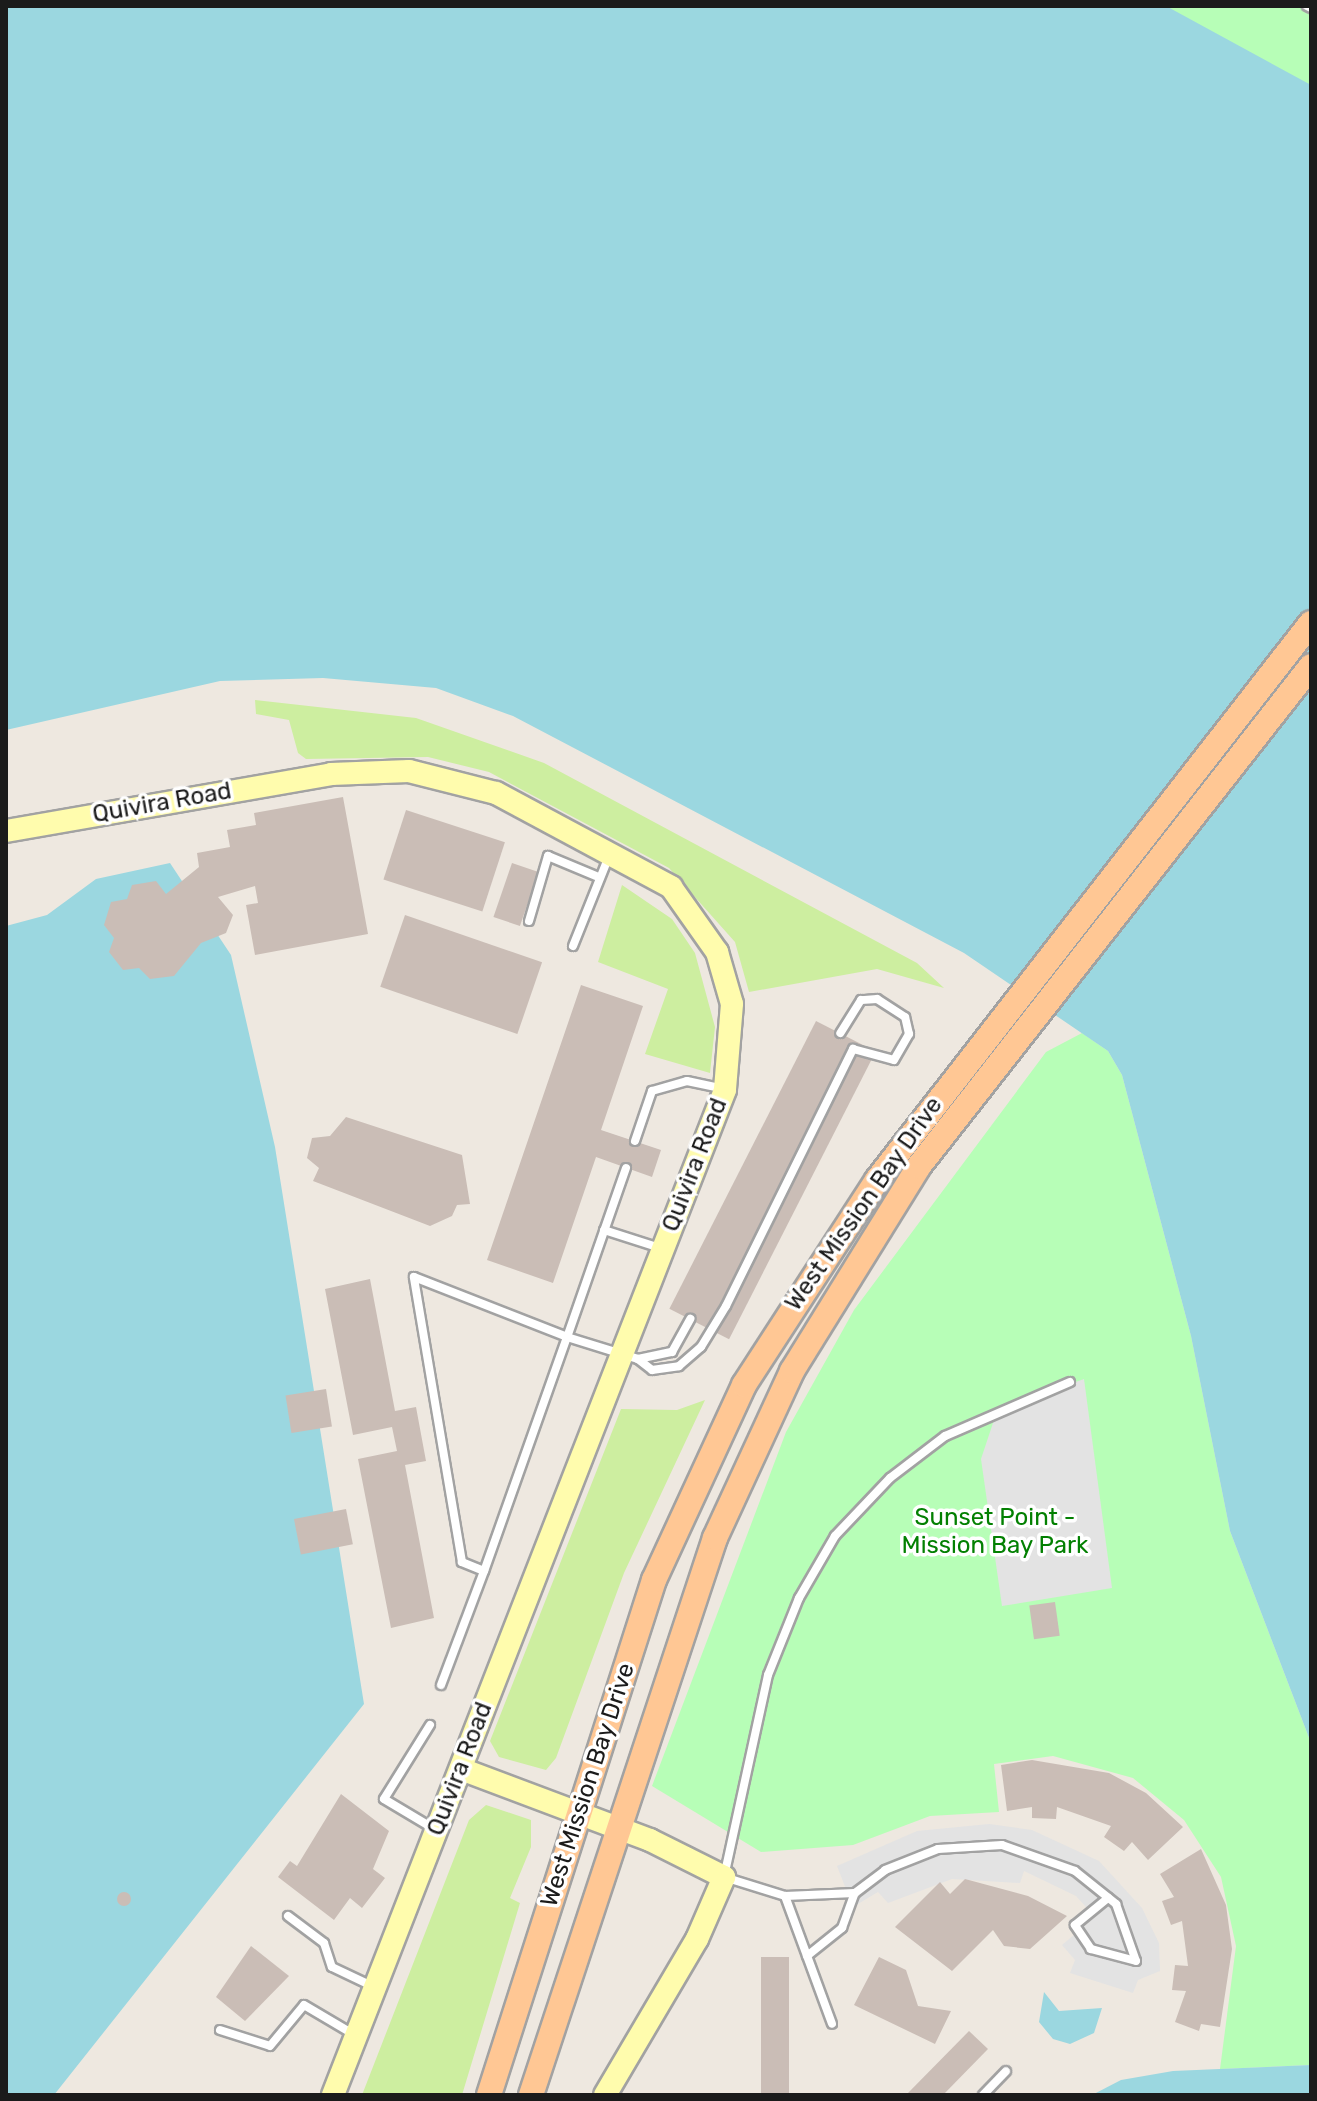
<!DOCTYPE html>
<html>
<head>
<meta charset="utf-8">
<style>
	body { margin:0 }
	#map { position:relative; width:1317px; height:2101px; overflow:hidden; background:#eee8e0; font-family:Rubik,sans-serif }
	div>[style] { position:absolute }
	.grass>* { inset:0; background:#cdeea0 }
	.park>* { inset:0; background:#b7feb7 }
	.parking>* { inset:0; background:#e3e3e3 }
	.water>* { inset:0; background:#9bd7e0 }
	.building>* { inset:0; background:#cabdb6; transform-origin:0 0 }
	.round { border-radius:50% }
	.roads { filter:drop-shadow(2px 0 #a2a2a2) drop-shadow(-2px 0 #a2a2a2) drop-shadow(0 2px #a2a2a2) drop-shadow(0 -2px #a2a2a2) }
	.lane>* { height:8px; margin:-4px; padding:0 4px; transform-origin:4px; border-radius:4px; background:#fff }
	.secondary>* { height:22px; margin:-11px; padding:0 11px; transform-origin:11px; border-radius:11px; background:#fffcad }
	.primary>* { height:24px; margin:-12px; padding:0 12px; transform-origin:12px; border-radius:12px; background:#ffc794 }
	span { translate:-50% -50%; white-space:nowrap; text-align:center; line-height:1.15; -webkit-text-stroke:7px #fff; paint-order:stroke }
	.street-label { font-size:24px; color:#1b1b1b }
	.park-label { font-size:24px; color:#038002 }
	.frame { position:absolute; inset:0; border:8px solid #1b1b1b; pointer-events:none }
</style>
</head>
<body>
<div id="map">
	<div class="grass">
		<div style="clip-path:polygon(255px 700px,416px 718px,544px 763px,917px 963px,944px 988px,877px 969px,749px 992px,735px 942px,669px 868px,489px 772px,428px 757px,306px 759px,298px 753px,289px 720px,256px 714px)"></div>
		<div style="clip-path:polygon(622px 885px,672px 919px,695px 953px,715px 1027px,710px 1073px,645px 1054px,668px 989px,598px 962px)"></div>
		<div style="clip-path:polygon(705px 1400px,624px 1573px,556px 1758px,546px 1770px,499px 1757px,490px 1741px,621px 1409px,677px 1410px)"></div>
		<div style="clip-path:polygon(486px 1805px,531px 1820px,531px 1847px,510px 1898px,520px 1903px,462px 2095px,362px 2095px,469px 1820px)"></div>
	</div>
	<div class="park">
		<div style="clip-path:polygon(1109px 6px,1311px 6px,1311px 102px)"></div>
		<div style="clip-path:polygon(1082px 1033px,1108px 1051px,1122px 1075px,1191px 1336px,1230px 1531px,1311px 1743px,1311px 2065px,1220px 2069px,1236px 1946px,1221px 1877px,1184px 1820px,1133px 1778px,1053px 1756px,994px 1764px,999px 1812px,930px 1816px,853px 1845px,761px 1852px,652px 1786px,786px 1432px,854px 1310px,1046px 1052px)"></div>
	</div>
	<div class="parking">
		<div style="clip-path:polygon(1084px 1379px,1112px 1588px,1002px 1606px,981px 1459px,997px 1411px)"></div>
		<div style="clip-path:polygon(989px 1824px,1032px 1830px,1099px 1861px,1142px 1908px,1159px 1943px,1160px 1971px,1138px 1980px,1133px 1993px,1070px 1973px,1075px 1960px,1062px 1945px,1095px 1917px,1076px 1896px,1024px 1871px,1020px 1883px,952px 1879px,888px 1903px,878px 1892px,853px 1907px,837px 1866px,917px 1831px)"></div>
	</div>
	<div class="water">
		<div style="clip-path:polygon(6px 6px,1166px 6px,1311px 85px,1311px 1743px,1230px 1531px,1191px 1336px,1122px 1075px,1108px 1051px,964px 953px,513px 716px,436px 688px,323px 678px,220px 681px,6px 730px)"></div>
		<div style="clip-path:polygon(170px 863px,231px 955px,275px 1147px,364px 1704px,54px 2095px,6px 2095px,6px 926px,47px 915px,96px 879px)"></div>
		<div style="clip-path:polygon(1044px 1992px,1059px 2011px,1102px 2008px,1094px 2033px,1070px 2044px,1053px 2039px,1039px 2022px)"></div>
		<div style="clip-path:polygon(1311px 2065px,1311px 2095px,1092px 2095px,1121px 2080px,1173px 2071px)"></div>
	</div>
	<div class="building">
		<div style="clip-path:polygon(343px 797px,368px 934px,255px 955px,246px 905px,258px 903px,255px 886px,218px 897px,233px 915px,226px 933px,201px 943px,174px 976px,150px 979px,139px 968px,123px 970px,109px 952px,114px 938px,104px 925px,111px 902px,127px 899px,132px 885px,156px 881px,166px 894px,199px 867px,197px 853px,230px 847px,227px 830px,256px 825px,254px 813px)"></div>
		<div style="left:406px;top:810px;width:104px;height:73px;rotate:18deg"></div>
		<div style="left:512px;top:863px;width:28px;height:57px;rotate:19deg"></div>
		<div style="left:405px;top:915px;width:145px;height:76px;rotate:19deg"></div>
		<div style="clip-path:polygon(581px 985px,643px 1006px,601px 1130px,661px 1150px,652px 1177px,596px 1157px,553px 1283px,487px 1260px)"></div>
		<div style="left:816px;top:1021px;width:67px;height:323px;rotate:27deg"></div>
		<div style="clip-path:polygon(346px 1117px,462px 1155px,470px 1204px,457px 1205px,452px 1216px,430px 1226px,313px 1181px,319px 1168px,307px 1158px,312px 1138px,330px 1136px)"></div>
		<div style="clip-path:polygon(370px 1279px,395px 1411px,416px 1407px,426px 1461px,405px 1465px,434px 1618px,391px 1628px,358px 1459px,397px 1451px,392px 1427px,353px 1435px,325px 1289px)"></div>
		<div style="left:326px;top:1389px;width:38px;height:41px;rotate:81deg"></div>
		<div style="left:346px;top:1509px;width:36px;height:53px;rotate:79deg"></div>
		<div style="left:1055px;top:1602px;width:34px;height:26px;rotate:82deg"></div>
		<div style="clip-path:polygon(1032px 1760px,1109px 1773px,1146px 1793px,1183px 1827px,1148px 1860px,1132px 1842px,1124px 1851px,1104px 1837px,1111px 1826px,1057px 1807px,1056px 1819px,1032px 1818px,1032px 1807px,1007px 1811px,1001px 1765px)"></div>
		<div style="clip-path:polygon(341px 1794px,389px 1831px,373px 1869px,385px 1878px,362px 1908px,350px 1898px,334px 1920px,278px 1877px,290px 1861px,297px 1866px)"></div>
		<div style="clip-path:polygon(1201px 1849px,1226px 1905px,1232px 1949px,1220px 2027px,1201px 2024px,1199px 2031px,1175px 2022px,1186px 1991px,1172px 1990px,1175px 1965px,1188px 1966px,1182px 1921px,1171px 1925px,1162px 1901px,1174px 1897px,1160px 1874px)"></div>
		<div style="clip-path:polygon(965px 1879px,1028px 1896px,1067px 1916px,1030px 1949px,1004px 1946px,993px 1930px,952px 1971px,895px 1927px,940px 1882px,950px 1894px)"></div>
		<div class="round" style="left:117px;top:1892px;width:14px;height:14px"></div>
		<div style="clip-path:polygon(251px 1946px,289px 1976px,245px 2021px,216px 1997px)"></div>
		<div style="left:761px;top:1957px;width:28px;height:138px"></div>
		<div style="clip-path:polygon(879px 1957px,906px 1970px,918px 2006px,951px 2011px,935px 2044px,854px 2005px)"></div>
		<div style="clip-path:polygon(969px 2031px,988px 2049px,943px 2095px,906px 2095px)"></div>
	</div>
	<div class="roads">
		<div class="lane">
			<div style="left:1307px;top:6px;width:4px;rotate:27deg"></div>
			<div style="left:529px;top:921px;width:68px;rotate:-73.7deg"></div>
			<div style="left:548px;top:856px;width:52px;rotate:22.6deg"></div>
			<div style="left:573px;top:946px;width:97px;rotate:-68.2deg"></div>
			<div style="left:635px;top:1141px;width:53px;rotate:-71.2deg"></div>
			<div style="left:652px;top:1091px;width:36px;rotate:-16deg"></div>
			<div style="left:687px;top:1081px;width:38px;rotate:12deg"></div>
			<div style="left:626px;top:1168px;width:179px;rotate:109.2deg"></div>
			<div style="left:567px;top:1337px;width:248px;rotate:109.5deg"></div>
			<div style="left:484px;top:1571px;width:24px;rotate:-158deg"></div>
			<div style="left:462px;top:1562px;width:289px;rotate:-99.6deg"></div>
			<div style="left:414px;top:1277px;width:164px;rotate:21.4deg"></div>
			<div style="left:567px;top:1337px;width:74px;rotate:17.2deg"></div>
			<div style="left:638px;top:1359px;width:18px;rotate:38deg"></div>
			<div style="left:652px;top:1370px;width:27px;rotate:-8deg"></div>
			<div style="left:679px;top:1366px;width:29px;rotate:-41deg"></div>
			<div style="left:701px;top:1347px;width:48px;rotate:-58.6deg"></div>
			<div style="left:726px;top:1306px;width:287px;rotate:-63.7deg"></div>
			<div style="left:853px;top:1049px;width:42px;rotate:15deg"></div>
			<div style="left:894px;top:1060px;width:30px;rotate:-60deg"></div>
			<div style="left:909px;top:1034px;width:17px;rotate:-103deg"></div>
			<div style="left:905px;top:1017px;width:33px;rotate:-147deg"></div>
			<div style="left:877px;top:999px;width:16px;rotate:176deg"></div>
			<div style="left:861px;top:1000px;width:39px;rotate:122deg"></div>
			<div style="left:604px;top:1230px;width:59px;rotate:17.8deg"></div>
			<div style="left:638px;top:1359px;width:35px;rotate:-12deg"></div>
			<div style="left:672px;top:1352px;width:38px;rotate:-61deg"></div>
			<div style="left:1070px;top:1382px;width:136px;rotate:156.6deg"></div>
			<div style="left:945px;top:1436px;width:69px;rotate:142.6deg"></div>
			<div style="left:890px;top:1478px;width:80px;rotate:133.5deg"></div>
			<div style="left:835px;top:1536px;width:72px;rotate:120.1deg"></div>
			<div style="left:799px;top:1598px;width:83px;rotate:111.9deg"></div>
			<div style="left:768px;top:1675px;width:207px;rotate:102.3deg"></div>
			<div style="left:724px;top:1877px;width:64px;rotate:17.3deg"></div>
			<div style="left:785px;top:1896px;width:70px;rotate:-2.5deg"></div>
			<div style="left:855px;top:1893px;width:38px;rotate:-37deg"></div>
			<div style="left:885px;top:1870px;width:57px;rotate:-21.6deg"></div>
			<div style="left:938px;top:1849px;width:64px;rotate:-3.6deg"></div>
			<div style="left:1002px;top:1845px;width:77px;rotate:19.6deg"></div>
			<div style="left:1075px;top:1871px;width:53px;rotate:38.8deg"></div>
			<div style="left:1116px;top:1904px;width:60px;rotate:70.7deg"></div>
			<div style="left:1136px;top:1961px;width:47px;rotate:-165.1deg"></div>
			<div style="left:1091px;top:1949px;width:29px;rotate:-124deg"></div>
			<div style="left:1075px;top:1925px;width:43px;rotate:-39.3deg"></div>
			<div style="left:441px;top:1685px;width:122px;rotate:-69.3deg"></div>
			<div style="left:430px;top:1725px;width:87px;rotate:121.9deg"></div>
			<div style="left:384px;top:1799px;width:61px;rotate:30.8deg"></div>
			<div style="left:785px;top:1896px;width:136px;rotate:69.8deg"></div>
			<div style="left:288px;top:1916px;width:45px;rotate:36.9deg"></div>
			<div style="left:324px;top:1943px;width:25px;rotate:72deg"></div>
			<div style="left:332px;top:1967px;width:47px;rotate:25.5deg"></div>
			<div style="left:807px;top:1956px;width:45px;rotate:-38.7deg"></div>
			<div style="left:842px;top:1928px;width:37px;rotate:-70deg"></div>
			<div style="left:220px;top:2030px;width:52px;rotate:17.7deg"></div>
			<div style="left:270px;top:2046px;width:53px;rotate:-50.3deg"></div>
			<div style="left:304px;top:2005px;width:57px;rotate:30.6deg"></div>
			<div style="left:983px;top:2095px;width:33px;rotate:-46deg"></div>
		</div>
		<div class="secondary">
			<div style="left:6px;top:831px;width:330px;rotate:-9.9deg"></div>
			<div style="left:331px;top:774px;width:78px;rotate:-2.2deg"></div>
			<div style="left:409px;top:771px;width:90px;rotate:14.2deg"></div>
			<div style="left:496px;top:793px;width:199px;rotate:28.2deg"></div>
			<div style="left:671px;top:887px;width:80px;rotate:54.7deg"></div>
			<div style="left:717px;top:952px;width:54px;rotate:73.9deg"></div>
			<div style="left:732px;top:1004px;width:86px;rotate:94.7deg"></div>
			<div style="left:725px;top:1090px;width:1079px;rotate:111.31deg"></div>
			<div style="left:461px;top:1769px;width:202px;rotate:20.6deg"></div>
			<div style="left:650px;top:1840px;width:83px;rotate:26.6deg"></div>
			<div style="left:724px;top:1877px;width:68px;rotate:113.5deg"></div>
			<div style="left:697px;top:1939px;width:181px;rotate:120.5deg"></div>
		</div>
		<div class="primary">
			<div style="left:489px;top:2095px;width:541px;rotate:-72.24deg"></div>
			<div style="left:654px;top:1580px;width:215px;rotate:-65.2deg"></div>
			<div style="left:744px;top:1385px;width:244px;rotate:-57deg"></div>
			<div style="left:877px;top:1180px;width:706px;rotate:-52.08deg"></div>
			<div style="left:531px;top:2095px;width:587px;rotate:-71.72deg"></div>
			<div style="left:715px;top:1538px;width:184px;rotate:-65.2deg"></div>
			<div style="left:792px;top:1371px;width:241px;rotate:-58.2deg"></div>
			<div style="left:919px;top:1166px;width:635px;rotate:-51.9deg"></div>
		</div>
	</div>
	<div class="street-label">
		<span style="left:162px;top:803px;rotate:-10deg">Quivira Road</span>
		<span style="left:695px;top:1165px;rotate:-69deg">Quivira Road</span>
		<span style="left:864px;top:1204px;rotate:-55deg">West Mission Bay Drive</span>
		<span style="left:460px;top:1769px;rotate:-69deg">Quivira Road</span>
		<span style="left:588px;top:1785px;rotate:-72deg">West Mission Bay Drive</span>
	</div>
	<div class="park-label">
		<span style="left:995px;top:1532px">Sunset Point -<br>Mission Bay Park</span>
	</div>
	<div class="frame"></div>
</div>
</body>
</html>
